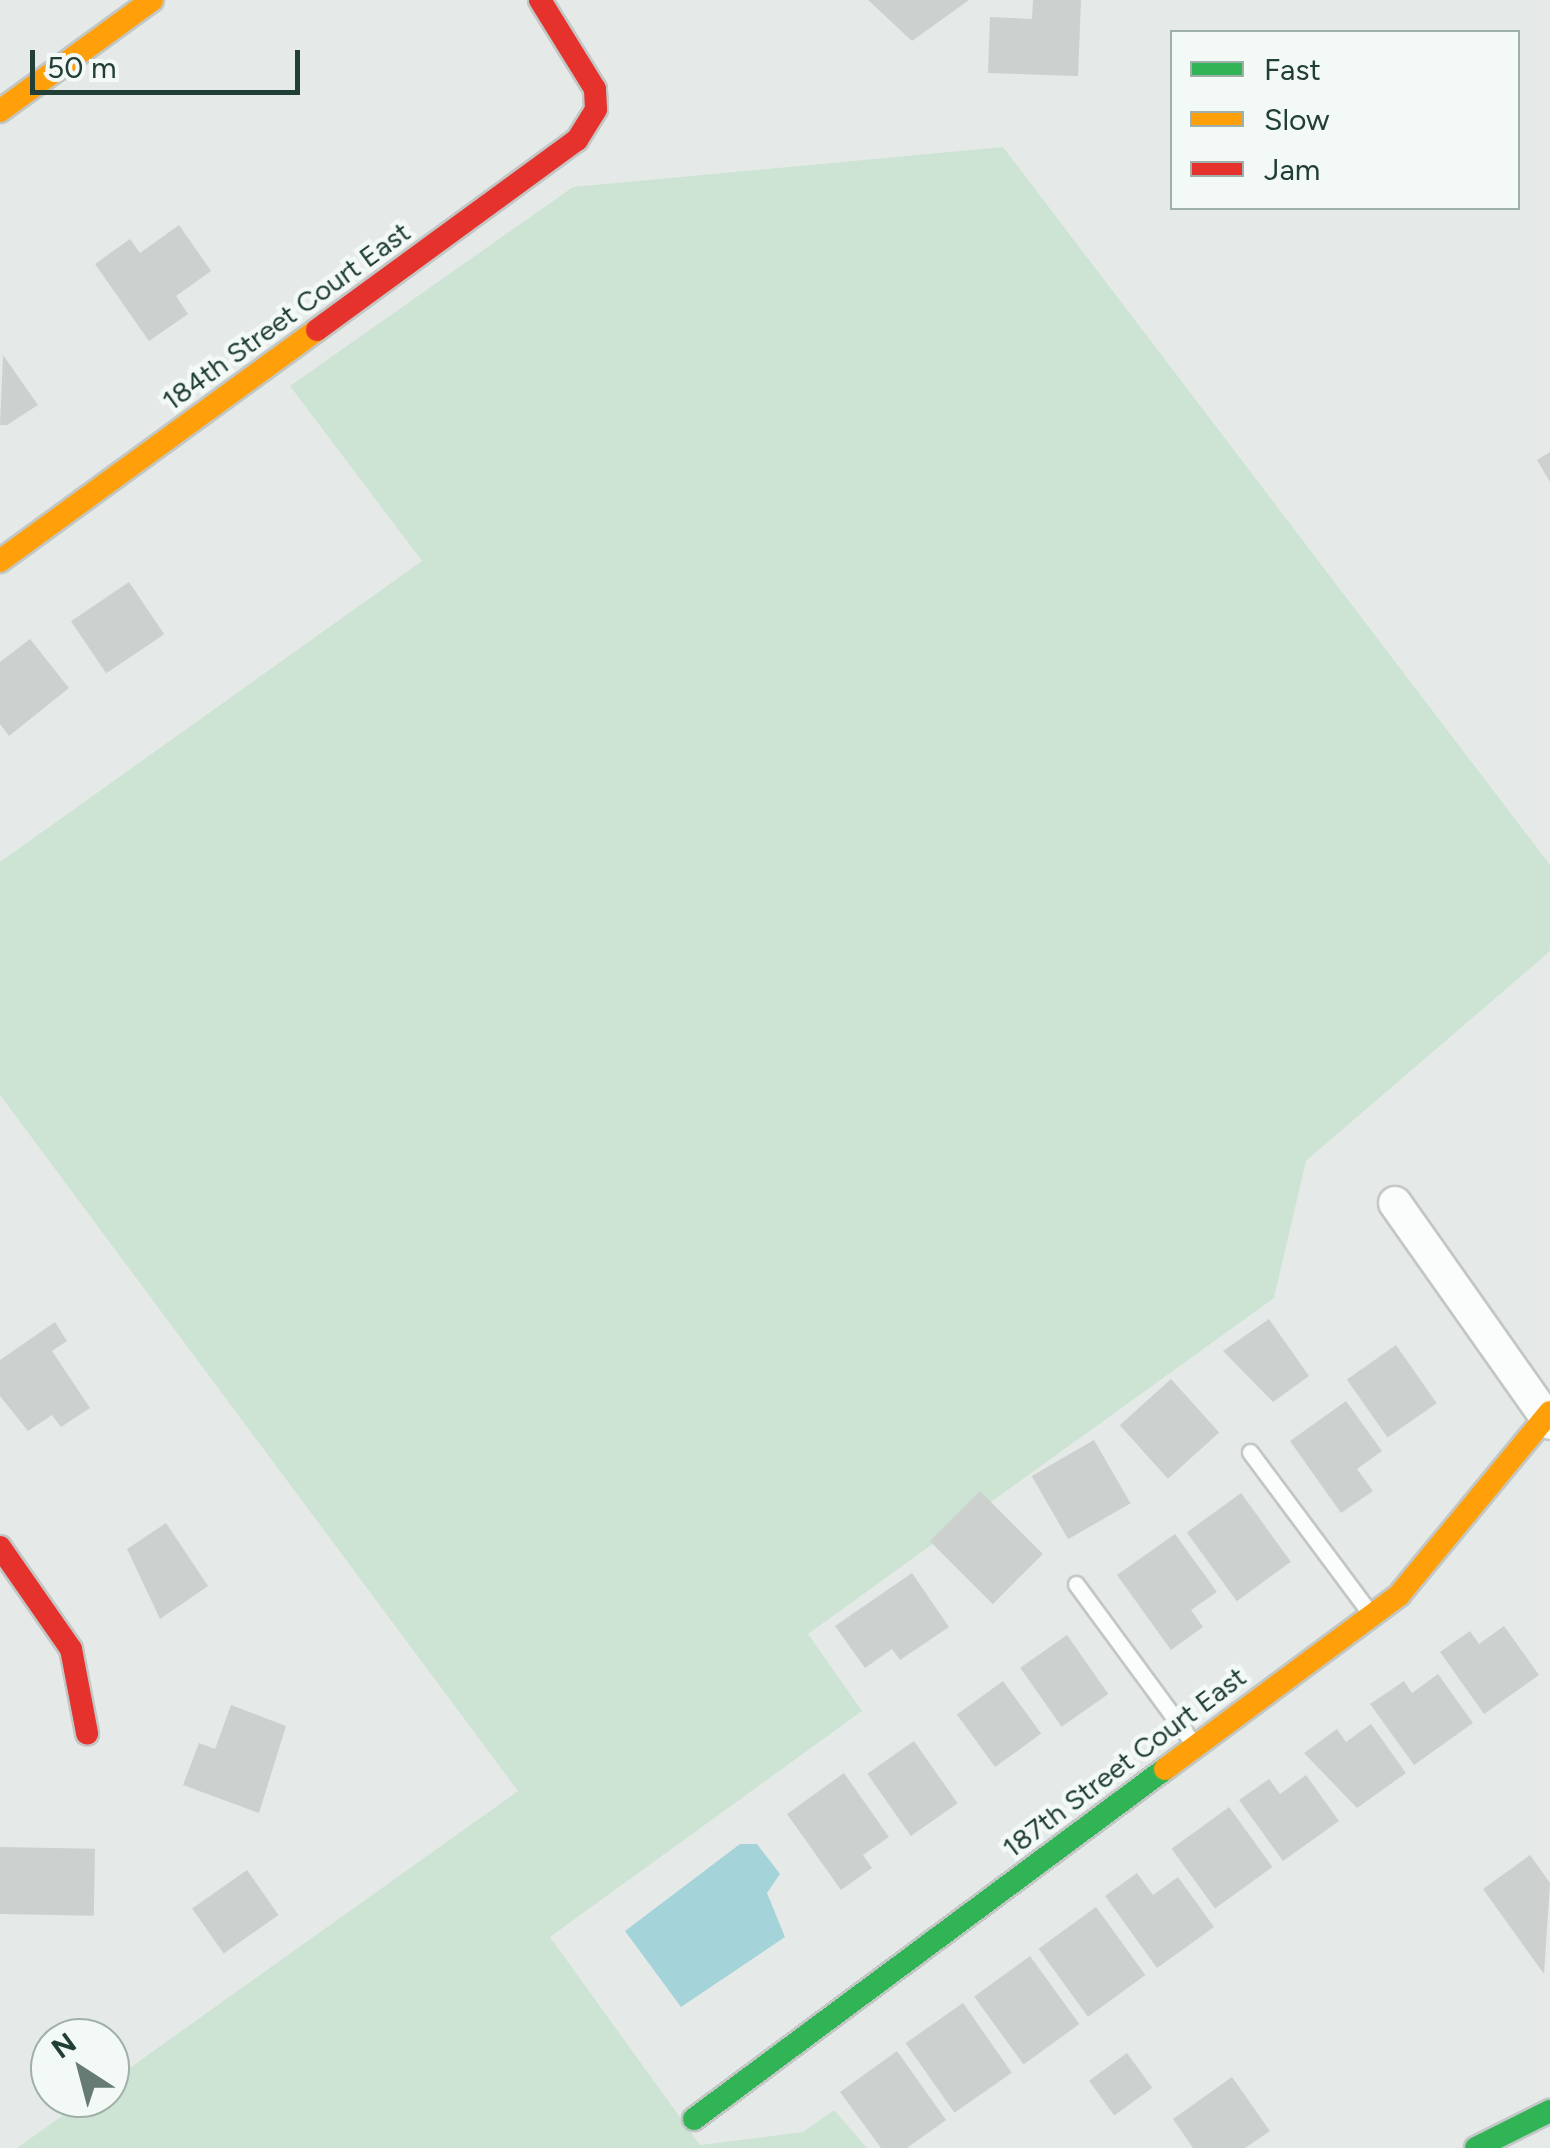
<!DOCTYPE html>
<html>
<head>
<meta charset="utf-8">
<style>
	body { margin:0 }
	#map { position:relative; width:1550px; height:2148px; overflow:hidden; background:#e5eae8; font-family:Figtree,sans-serif }
	div>[style] { position:absolute }
	.green>* { inset:0; background:#cde4d4 }
	.water>* { inset:0; background:#a4d4da }
	.building>* { inset:0; background:#ccd1cf; transform-origin:0 0 }
	.roads { filter:drop-shadow(2px 0 #c2c7c5) drop-shadow(-2px 0 #c2c7c5) drop-shadow(0 2px #c2c7c5) drop-shadow(0 -2px #c2c7c5) }
	.lane>* { height:15px; margin:-7.5px; padding:0 7.5px; transform-origin:7.5px; border-radius:7.5px; background:#fbfcfc }
	.street>* { height:32px; margin:-16px; padding:0 16px; transform-origin:16px; border-radius:16px; background:#fbfcfc }
	.fast>* { height:22px; margin:-11px; padding:0 11px; transform-origin:11px; border-radius:11px; background:#30b455 }
	.slow>* { height:22px; margin:-11px; padding:0 11px; transform-origin:11px; border-radius:11px; background:#ff9f0a }
	.jam>* { height:22px; margin:-11px; padding:0 11px; transform-origin:11px; border-radius:11px; background:#e5322d }
	span { translate:-50% -50%; white-space:nowrap; text-align:center; line-height:1.15; -webkit-text-stroke:9px #f3f9f6; paint-order:stroke }
	.street-label { font-size:28px; color:#213f36 }
	.legend { position:absolute; left:1170px; top:30px; width:350px; height:180px; box-sizing:border-box; background:#f3f9f6; border:2px solid #9fafa9; margin:0; padding:12px 18px; list-style:none; font-size:30px; color:#213f36 }
	.legend li { display:flex; align-items:center; gap:20px; height:50px }
	.legend b { width:50px; border:2px solid #9fafa9 }
	.north { position:absolute; left:30px; top:2018px; width:100px; height:100px; box-sizing:border-box; background:#f3f9f6; border:2px solid #9fafa9; border-radius:50%; rotate:324deg; font-size:28px; font-weight:700; line-height:40px; text-align:center; color:#213f36 }
	.north::after { content:''; display:block; margin:auto; width:35px; height:45px; background:#667b74; clip-path:polygon(50% 0,100% 100%,50% 72%,0 100%) }
	.scale { position:absolute; left:30px; top:50px; width:270px; height:45px; box-sizing:border-box; border:5px solid #213f36; border-top:0; padding-left:12px; font-size:30px; line-height:35px; white-space:nowrap; color:#213f36; -webkit-text-stroke:8px #f3f9f6; paint-order:stroke }
</style>
</head>
<body>
<div id="map">
	<div class="green">
		<div style="clip-path:polygon(1003px 147px,1550px 865px,1550px 951px,1306px 1161px,1274px 1298px,808px 1634px,862px 1711px,550px 1937px,700px 2145px,803px 2132px,834px 2110px,867px 2148px,17px 2148px,87px 2098px,110px 2098px,110px 2082px,518px 1791px,0 1095px,0 862px,422px 561px,290px 386px,573px 187px)"></div>
	</div>
	<div class="water">
		<div style="clip-path:polygon(740px 1844px,757px 1844px,780px 1874px,767px 1893px,785px 1937px,681px 2007px,625px 1931px)"></div>
	</div>
	<div class="building">
		<div style="clip-path:polygon(868px 0,969px 0,912px 41px)"></div>
		<div style="clip-path:polygon(1033px 0,1081px 0,1078px 76px,988px 73px,990px 17px,1032px 19px)"></div>
		<div style="clip-path:polygon(179px 225px,211px 271px,176px 296px,188px 314px,149px 341px,95px 264px,130px 239px,140px 253px)"></div>
		<div style="clip-path:polygon(3px 355px,38px 405px,7px 425px,0 425px)"></div>
		<div style="clip-path:polygon(1550px 452px,1550px 482px,1537px 460px)"></div>
		<div style="left:129px;top:582px;width:63px;height:70px;rotate:56deg"></div>
		<div style="clip-path:polygon(30px 639px,69px 688px,9px 736px,0 724px,0 662px)"></div>
		<div style="clip-path:polygon(1269px 1319px,1309px 1376px,1273px 1402px,1223px 1351px)"></div>
		<div style="clip-path:polygon(55px 1322px,67px 1341px,52px 1351px,90px 1408px,61px 1427px,52px 1415px,28px 1431px,0 1396px,0 1360px)"></div>
		<div style="left:1396px;top:1345px;width:71px;height:60px;rotate:55deg"></div>
		<div style="left:1171px;top:1379px;width:72px;height:69px;rotate:48deg"></div>
		<div style="clip-path:polygon(1346px 1401px,1382px 1451px,1357px 1469px,1373px 1491px,1341px 1513px,1290px 1441px)"></div>
		<div style="left:1094px;top:1440px;width:73px;height:72px;rotate:60deg"></div>
		<div style="left:980px;top:1491px;width:89px;height:71px;rotate:45deg"></div>
		<div style="left:1241px;top:1493px;width:85px;height:67px;rotate:54deg"></div>
		<div style="clip-path:polygon(166px 1523px,208px 1586px,160px 1619px,127px 1549px)"></div>
		<div style="clip-path:polygon(1175px 1534px,1217px 1592px,1191px 1610px,1203px 1627px,1171px 1650px,1117px 1575px)"></div>
		<div style="clip-path:polygon(912px 1573px,949px 1627px,900px 1660px,892px 1649px,865px 1668px,835px 1626px)"></div>
		<div style="clip-path:polygon(1504px 1626px,1539px 1675px,1484px 1714px,1440px 1652px,1470px 1631px,1479px 1644px)"></div>
		<div style="left:1067px;top:1635px;width:72px;height:57px;rotate:55deg"></div>
		<div style="clip-path:polygon(1438px 1674px,1473px 1723px,1414px 1765px,1370px 1704px,1404px 1681px,1412px 1693px)"></div>
		<div style="left:1003px;top:1681px;width:65px;height:57px;rotate:54deg"></div>
		<div style="clip-path:polygon(231px 1705px,286px 1726px,259px 1813px,183px 1785px,199px 1743px,215px 1749px)"></div>
		<div style="clip-path:polygon(1371px 1724px,1406px 1773px,1357px 1808px,1304px 1753px,1337px 1729px,1346px 1742px)"></div>
		<div style="left:914px;top:1741px;width:76px;height:57px;rotate:55deg"></div>
		<div style="clip-path:polygon(844px 1773px,889px 1837px,863px 1855px,872px 1868px,841px 1890px,787px 1814px)"></div>
		<div style="clip-path:polygon(1306px 1775px,1339px 1821px,1283px 1861px,1239px 1800px,1269px 1779px,1280px 1794px)"></div>
		<div style="left:1229px;top:1807px;width:74px;height:71px;rotate:54deg"></div>
		<div style="left:0;top:1847px;width:95px;height:67px;rotate:1deg"></div>
		<div style="clip-path:polygon(1530px 1855px,1550px 1883px,1544px 1974px,1483px 1889px)"></div>
		<div style="left:247px;top:1870px;width:55px;height:67px;rotate:55deg"></div>
		<div style="clip-path:polygon(1137px 1873px,1153px 1895px,1178px 1877px,1214px 1927px,1157px 1968px,1105px 1896px)"></div>
		<div style="left:1096px;top:1907px;width:84px;height:71px;rotate:54deg"></div>
		<div style="left:1030px;top:1956px;width:84px;height:69px;rotate:54deg"></div>
		<div style="left:963px;top:2003px;width:85px;height:70px;rotate:55deg"></div>
		<div style="clip-path:polygon(897px 2051px,946px 2120px,907px 2148px,881px 2148px,840px 2092px)"></div>
		<div style="left:1127px;top:2053px;width:43px;height:47px;rotate:54deg"></div>
		<div style="clip-path:polygon(1232px 2077px,1270px 2131px,1245px 2148px,1193px 2148px,1173px 2119px)"></div>
	</div>
	<div class="roads">
		<div class="lane">
			<div style="left:1250px;top:1452px;width:201px;rotate:53.3deg"></div>
			<div style="left:1076px;top:1584px;width:196px;rotate:53.7deg"></div>
		</div>
		<div class="street">
			<div style="left:1395px;top:1203px;width:269px;rotate:54.8deg"></div>
		</div>
		<div class="fast">
			<div style="left:694px;top:2119px;width:587px;rotate:-36.62deg"></div>
			<div style="left:1476px;top:2148px;width:83px;rotate:-26.6deg"></div>
		</div>
		<div class="slow">
			<div style="left:0;top:111px;width:188px;rotate:-36.1deg"></div>
			<div style="left:0;top:561px;width:392px;rotate:-36.1deg"></div>
			<div style="left:1165px;top:1769px;width:292px;rotate:-36.6deg"></div>
			<div style="left:1399px;top:1595px;width:237px;rotate:-50.5deg"></div>
		</div>
		<div class="jam">
			<div style="left:317px;top:330px;width:322px;rotate:-36.2deg"></div>
			<div style="left:577px;top:140px;width:36px;rotate:-58deg"></div>
			<div style="left:596px;top:109px;width:20px;rotate:-93deg"></div>
			<div style="left:595px;top:89px;width:105px;rotate:-121.7deg"></div>
			<div style="left:0;top:1547px;width:124px;rotate:55.2deg"></div>
			<div style="left:71px;top:1649px;width:86px;rotate:79.2deg"></div>
		</div>
	</div>
	<div class="street-label">
		<span style="left:286px;top:316px;rotate:-36deg">184th Street Court East</span>
		<span style="left:1124px;top:1762px;rotate:-37deg">187th Street Court East</span>
	</div>
	<ul class="legend">
	<li><b style="height:12px;background:#30b455"></b>Fast</li>
	<li><b style="height:12px;background:#ff9f0a"></b>Slow</li>
	<li><b style="height:12px;background:#e5322d"></b>Jam</li>
	</ul>
	<div class="north">N</div>
	<div class="scale">50 m</div>
</div>
</body>
</html>
